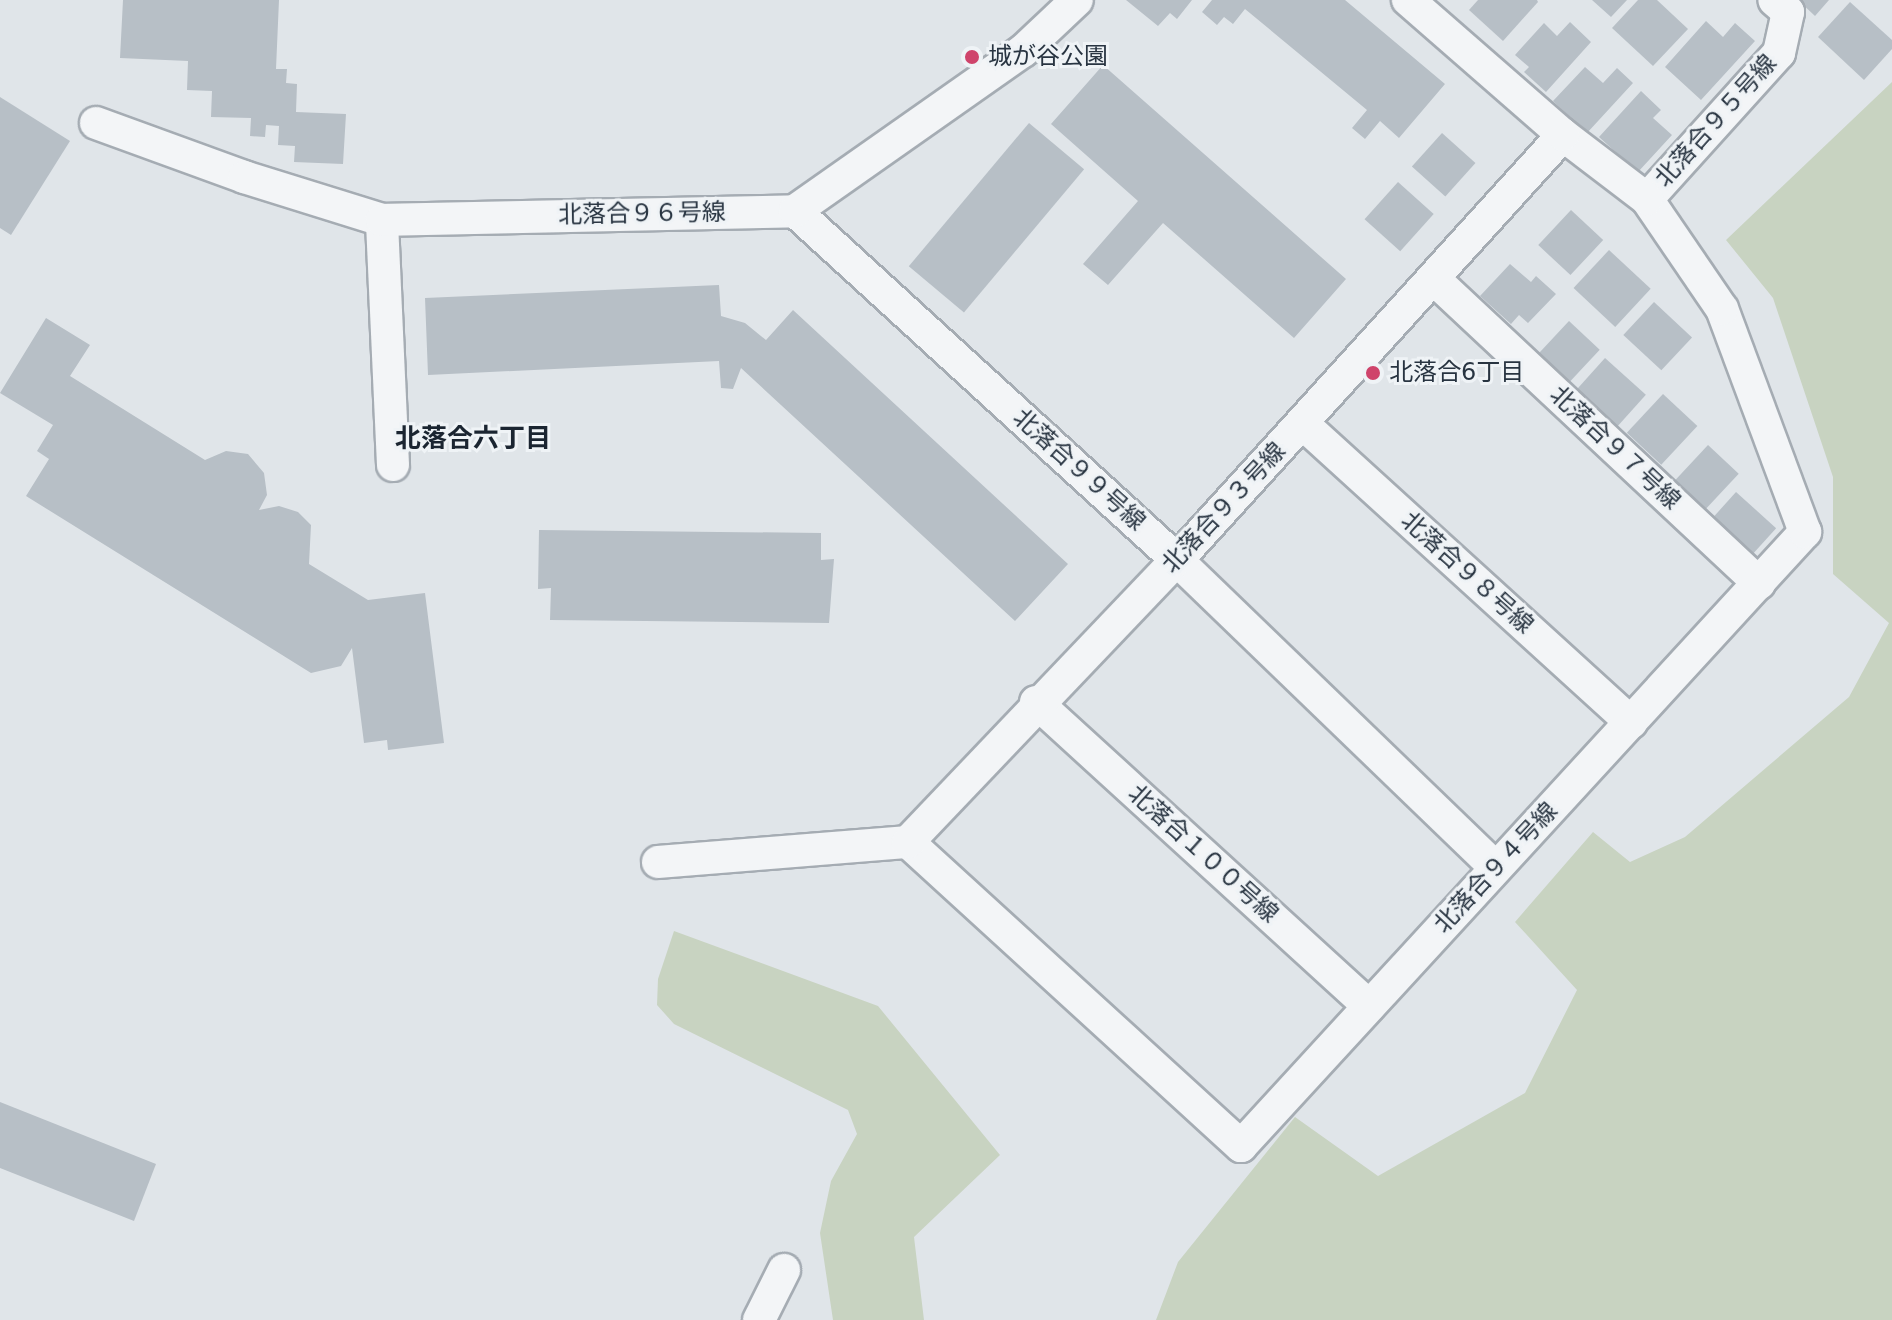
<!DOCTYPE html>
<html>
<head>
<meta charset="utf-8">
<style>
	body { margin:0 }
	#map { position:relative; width:1892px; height:1320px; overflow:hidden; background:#e0e5e9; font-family:"DejaVu Sans","Noto Sans JP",sans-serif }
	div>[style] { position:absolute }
	.green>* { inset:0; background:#c8d3c1 }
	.building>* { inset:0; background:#b7bfc6; transform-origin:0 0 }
	.roads { filter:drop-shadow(2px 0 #a5acb3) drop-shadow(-2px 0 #a5acb3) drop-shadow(0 2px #a5acb3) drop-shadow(0 -2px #a5acb3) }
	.street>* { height:32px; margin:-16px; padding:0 16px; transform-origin:16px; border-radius:16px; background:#f3f5f7 }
	.dots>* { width:22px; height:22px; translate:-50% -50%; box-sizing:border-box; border:4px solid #eff3f6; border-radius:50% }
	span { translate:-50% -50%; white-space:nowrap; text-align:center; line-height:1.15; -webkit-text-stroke:6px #eff3f6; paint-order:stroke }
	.poi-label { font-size:24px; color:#283441 }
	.left { translate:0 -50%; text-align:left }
	.street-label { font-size:24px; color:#283441 }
	.neighbourhood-label { font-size:26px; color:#1b2531; font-weight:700 }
</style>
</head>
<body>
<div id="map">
	<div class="green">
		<div style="clip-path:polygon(1892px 82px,1892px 1320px,1156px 1320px,1178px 1262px,1295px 1117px,1378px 1176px,1525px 1093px,1577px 990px,1515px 922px,1593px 832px,1630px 862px,1685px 837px,1849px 697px,1889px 623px,1833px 574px,1833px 477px,1773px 298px,1726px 240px)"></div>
		<div style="clip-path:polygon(674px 931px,878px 1006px,1000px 1155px,914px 1237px,924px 1320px,833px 1320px,820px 1233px,831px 1181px,857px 1134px,848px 1110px,674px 1024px,657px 1005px,658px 979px)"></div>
	</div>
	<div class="building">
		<div style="clip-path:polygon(123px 0,279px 0,276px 69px,287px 69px,286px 83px,297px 84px,296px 112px,346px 114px,343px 164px,294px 162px,295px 146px,278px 145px,279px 126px,266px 125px,265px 137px,250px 136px,251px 118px,211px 117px,212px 91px,187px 90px,188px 61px,120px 58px)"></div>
		<div style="clip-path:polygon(1126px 0,1192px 0,1177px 19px,1170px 13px,1158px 26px)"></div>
		<div style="clip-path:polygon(1212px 0,1345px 0,1445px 84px,1399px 138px,1380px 121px,1365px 139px,1352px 128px,1367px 110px,1245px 9px,1233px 24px,1224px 17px,1217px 25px,1202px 12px)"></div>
		<div style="clip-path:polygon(1478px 0,1537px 0,1538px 2px,1503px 41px,1469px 10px)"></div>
		<div style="clip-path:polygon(1592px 0,1627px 0,1611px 17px)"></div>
		<div style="clip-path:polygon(1638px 0,1657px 0,1688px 29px,1653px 66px,1612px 28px)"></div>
		<div style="clip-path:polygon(1798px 0,1829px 0,1815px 16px)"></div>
		<div style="clip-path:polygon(1850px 2px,1892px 40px,1892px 49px,1864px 80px,1818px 37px)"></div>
		<div style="clip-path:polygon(1706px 21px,1723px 37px,1735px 23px,1755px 41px,1701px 100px,1665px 67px)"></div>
		<div style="clip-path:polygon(1570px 22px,1591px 42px,1546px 92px,1524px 72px,1529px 67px,1515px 55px,1544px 23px,1557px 36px)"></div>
		<div style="clip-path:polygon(1103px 65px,1346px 279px,1294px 338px,1163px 223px,1108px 285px,1083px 264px,1138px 201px,1051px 124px)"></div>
		<div style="clip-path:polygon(1585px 67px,1603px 83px,1617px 68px,1633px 83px,1587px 133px,1553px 101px)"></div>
		<div style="clip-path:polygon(1641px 91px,1661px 110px,1653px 118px,1672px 135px,1638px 172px,1599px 137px)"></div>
		<div style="clip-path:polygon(0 97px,70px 141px,11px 235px,0 228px)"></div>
		<div style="left:1029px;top:123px;width:72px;height:187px;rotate:40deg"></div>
		<div style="left:1442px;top:133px;width:45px;height:45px;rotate:42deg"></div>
		<div style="left:1398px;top:182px;width:48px;height:50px;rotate:42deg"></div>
		<div style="left:1571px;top:210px;width:44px;height:48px;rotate:43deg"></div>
		<div style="left:1609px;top:250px;width:57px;height:52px;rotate:43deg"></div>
		<div style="clip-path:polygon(1510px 264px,1531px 282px,1536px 276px,1556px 294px,1528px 323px,1519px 315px,1511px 324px,1480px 296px)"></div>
		<div style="clip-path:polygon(719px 285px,721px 316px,745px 323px,766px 340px,793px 310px,1068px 564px,1015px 621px,741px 368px,733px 389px,721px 388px,719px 361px,428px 375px,425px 298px)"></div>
		<div style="left:1654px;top:302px;width:52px;height:45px;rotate:43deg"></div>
		<div style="clip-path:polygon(46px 318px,90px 345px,70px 376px,205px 460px,226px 451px,248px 454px,264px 473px,267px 495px,259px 510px,279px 506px,298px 512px,311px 525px,309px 564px,368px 600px,425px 593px,444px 743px,388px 750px,387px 740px,364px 743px,352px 648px,341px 666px,311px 673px,26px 496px,49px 459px,37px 451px,53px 425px,0 393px)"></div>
		<div style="left:1569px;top:321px;width:42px;height:48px;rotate:43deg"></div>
		<div style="left:1605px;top:358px;width:55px;height:47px;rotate:42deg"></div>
		<div style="left:1663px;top:394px;width:47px;height:53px;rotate:43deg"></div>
		<div style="left:1708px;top:445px;width:42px;height:56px;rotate:43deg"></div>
		<div style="left:1736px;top:492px;width:54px;height:44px;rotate:42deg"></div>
		<div style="clip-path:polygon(539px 530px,821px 533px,821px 560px,834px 559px,829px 623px,550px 620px,551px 588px,538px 589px)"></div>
		<div style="clip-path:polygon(0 1102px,156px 1164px,134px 1221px,0 1168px)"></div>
	</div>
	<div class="roads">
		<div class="street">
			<div style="left:96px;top:123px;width:158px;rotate:20deg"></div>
			<div style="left:244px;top:177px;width:145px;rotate:17.3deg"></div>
			<div style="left:1647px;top:199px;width:197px;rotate:-47.9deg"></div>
			<div style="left:1779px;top:53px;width:42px;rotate:-77.6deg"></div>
			<div style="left:1788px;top:12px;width:18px;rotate:-139deg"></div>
			<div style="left:795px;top:211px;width:517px;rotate:42.42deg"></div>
			<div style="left:1177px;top:560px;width:443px;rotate:44deg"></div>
			<div style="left:1435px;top:280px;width:444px;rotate:43.1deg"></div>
			<div style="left:1302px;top:423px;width:445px;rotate:42.3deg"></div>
			<div style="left:393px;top:465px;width:245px;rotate:-92.6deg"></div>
			<div style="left:382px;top:220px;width:413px;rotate:-1.2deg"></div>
			<div style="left:795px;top:211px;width:279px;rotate:-35.1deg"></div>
			<div style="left:1023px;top:51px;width:74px;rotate:-43.4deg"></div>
			<div style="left:1036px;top:702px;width:451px;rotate:42.4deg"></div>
			<div style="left:908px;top:842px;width:451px;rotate:42.4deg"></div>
			<div style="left:1241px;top:1146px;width:834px;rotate:-47.43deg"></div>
			<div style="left:1805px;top:532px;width:238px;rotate:-110.4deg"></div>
			<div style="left:1722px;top:309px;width:133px;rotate:-124.3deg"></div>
			<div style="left:1647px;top:199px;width:106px;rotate:-142.7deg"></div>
			<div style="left:658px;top:862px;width:251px;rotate:-4.6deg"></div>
			<div style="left:908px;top:842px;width:390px;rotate:-46.4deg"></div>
			<div style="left:1177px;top:560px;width:574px;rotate:-47.75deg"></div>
			<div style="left:1563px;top:135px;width:206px;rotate:-138.9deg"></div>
			<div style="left:759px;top:1320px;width:56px;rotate:-63.4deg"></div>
		</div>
	</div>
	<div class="dots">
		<div style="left:972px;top:57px;background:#cf446b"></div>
		<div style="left:1373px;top:373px;background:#cf446b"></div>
	</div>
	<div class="poi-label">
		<span class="left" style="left:988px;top:57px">城が谷公園</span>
		<span class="left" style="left:1389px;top:373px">北落合6丁目</span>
	</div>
	<div class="street-label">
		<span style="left:1716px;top:121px;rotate:-48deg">北落合９５号線</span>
		<span style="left:642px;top:214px;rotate:-1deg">北落合９６号線</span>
		<span style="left:1615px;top:448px;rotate:43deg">北落合９７号線</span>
		<span style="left:1079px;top:470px;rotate:42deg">北落合９９号線</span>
		<span style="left:1224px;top:508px;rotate:-47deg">北落合９３号線</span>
		<span style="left:1467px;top:573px;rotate:42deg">北落合９８号線</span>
		<span style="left:1203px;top:854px;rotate:42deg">北落合１００号線</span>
		<span style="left:1496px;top:868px;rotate:-47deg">北落合９４号線</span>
	</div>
	<div class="neighbourhood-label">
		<span style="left:473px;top:439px">北落合六丁目</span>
	</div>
</div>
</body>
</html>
